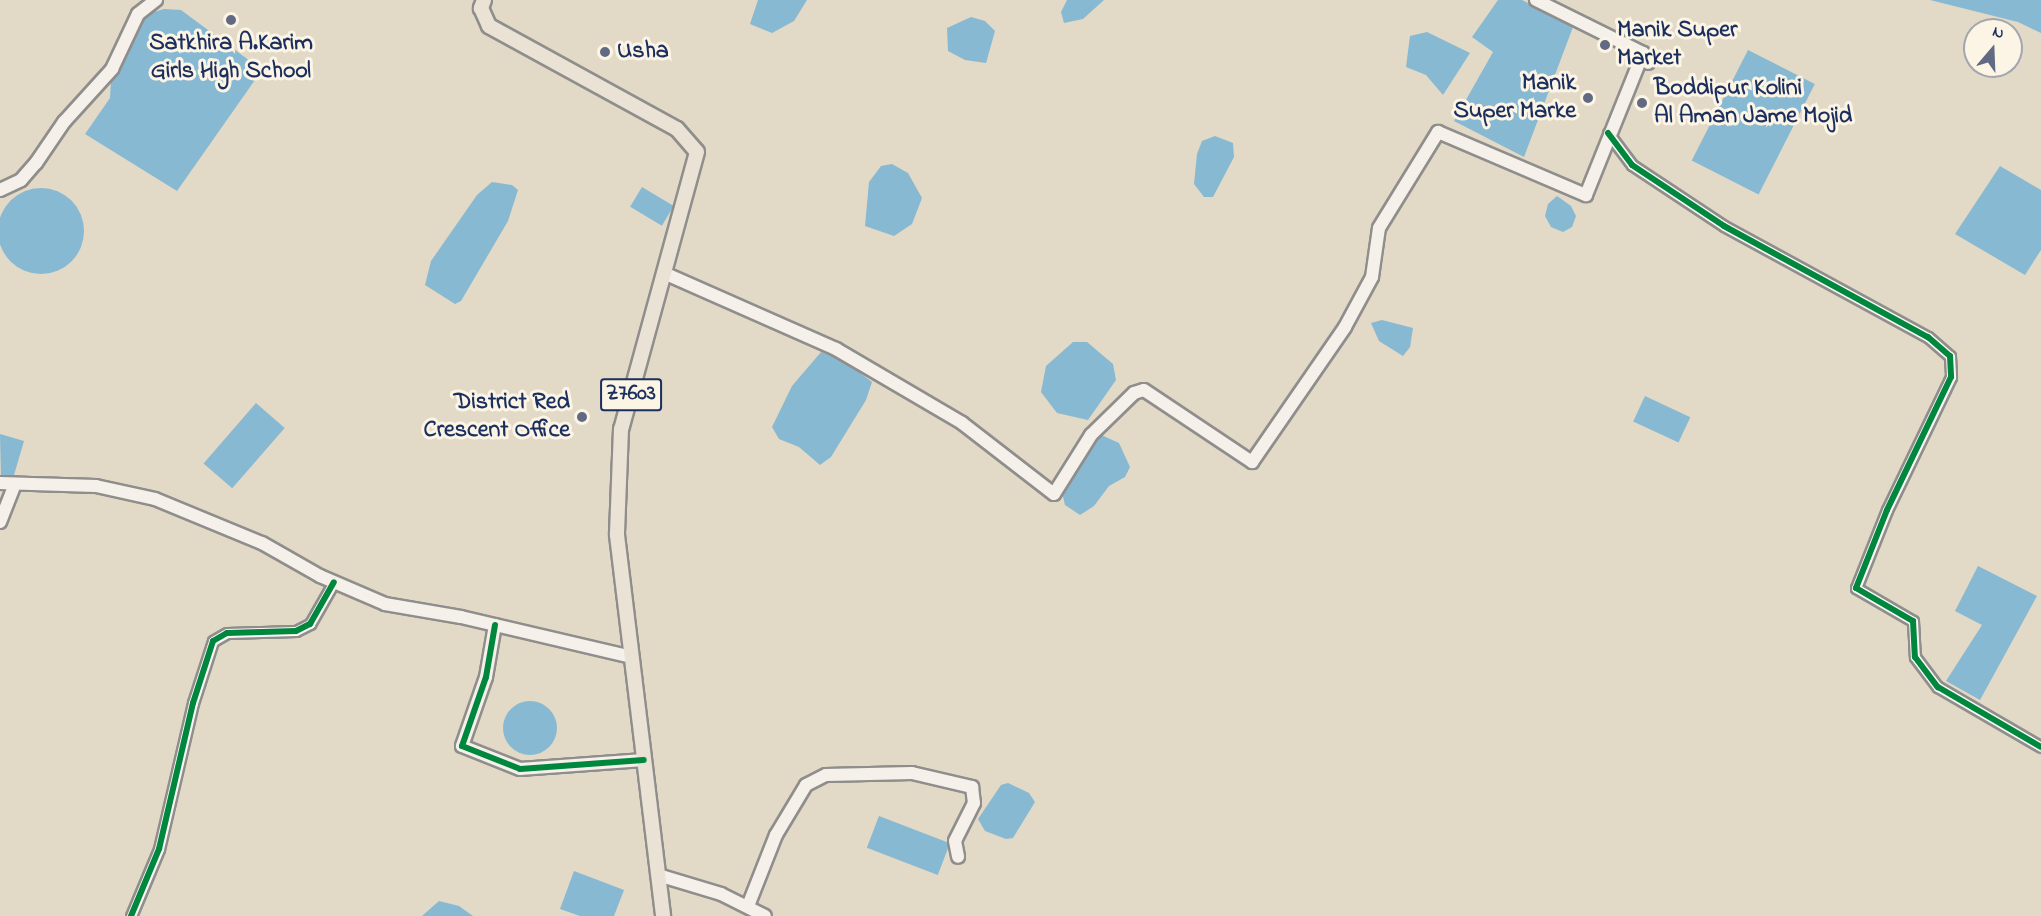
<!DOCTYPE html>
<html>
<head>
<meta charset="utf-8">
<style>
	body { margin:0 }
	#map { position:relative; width:2041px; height:916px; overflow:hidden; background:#e2d9c6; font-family:"Indie Flower",sans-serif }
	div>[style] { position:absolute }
	.water>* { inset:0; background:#87b9d3; transform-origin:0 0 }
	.round { border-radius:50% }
	.roads { filter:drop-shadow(2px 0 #8f8e8c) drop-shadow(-2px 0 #8f8e8c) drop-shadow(0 2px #8f8e8c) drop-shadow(0 -2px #8f8e8c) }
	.street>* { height:9px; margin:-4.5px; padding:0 4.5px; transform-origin:4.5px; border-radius:4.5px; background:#fbf9f6 }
	.secondary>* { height:12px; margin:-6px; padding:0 6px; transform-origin:6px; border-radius:6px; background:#f5f0e9 }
	.primary>* { height:14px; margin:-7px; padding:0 7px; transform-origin:7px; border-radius:7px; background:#eae2d5 }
	.cycleway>* { height:6px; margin:-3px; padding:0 3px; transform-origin:3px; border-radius:3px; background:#00873e }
	.dots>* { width:16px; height:16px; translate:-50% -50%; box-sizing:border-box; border:3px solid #fcf5e5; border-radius:50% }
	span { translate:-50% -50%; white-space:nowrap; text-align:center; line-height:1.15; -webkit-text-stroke:6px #fcf5e5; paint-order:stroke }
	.shield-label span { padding:2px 4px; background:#fcf5e5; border:2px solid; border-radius:4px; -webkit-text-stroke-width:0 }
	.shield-label { font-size:22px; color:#1b2f5e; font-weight:700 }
	.poi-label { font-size:24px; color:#1b2f5e; font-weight:700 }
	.left { translate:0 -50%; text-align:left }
	.right { translate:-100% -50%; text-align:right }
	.north { position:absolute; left:1963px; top:18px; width:60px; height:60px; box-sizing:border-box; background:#fcf5e5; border:2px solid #a2a6af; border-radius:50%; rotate:19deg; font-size:16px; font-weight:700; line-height:24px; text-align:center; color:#1b2f5e }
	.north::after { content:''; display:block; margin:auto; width:21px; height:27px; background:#616a82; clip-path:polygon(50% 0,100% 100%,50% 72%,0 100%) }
</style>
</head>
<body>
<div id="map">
	<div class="water">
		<div style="clip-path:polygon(758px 0,807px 0,794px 21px,772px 33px,750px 24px)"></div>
		<div style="clip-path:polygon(1067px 0,1104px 0,1083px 19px,1064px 23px,1061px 12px)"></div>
		<div style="clip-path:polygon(1498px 0,1522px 0,1573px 27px,1524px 157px,1454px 121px,1493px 52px,1472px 37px)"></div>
		<div style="clip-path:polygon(1930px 0,2041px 0,2041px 33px,2018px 22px)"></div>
		<div style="clip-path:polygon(164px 9px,181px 10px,262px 70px,177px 191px,85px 134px,110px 98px,111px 81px,144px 15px)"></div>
		<div style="clip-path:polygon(971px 17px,985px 21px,995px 31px,986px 63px,965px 60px,948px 51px,947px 28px)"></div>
		<div style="clip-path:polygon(1427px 32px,1470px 53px,1443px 95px,1426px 75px,1406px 67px,1410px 36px)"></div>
		<div style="left:1748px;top:50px;width:75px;height:124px;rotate:27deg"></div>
		<div style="clip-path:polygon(1215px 136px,1233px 143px,1234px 157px,1213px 197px,1204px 197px,1194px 184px,1197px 154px,1202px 141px)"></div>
		<div style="clip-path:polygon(892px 164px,908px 173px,922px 198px,912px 224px,894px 236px,865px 226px,869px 182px,881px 166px)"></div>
		<div style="clip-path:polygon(2000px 166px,2041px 190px,2041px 250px,2025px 275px,1955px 234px)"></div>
		<div style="clip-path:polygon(492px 182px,512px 185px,518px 190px,508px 221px,461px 301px,455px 304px,425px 285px,431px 261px,477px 195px)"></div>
		<div style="left:642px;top:187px;width:37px;height:23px;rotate:31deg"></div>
		<div class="round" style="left:-2px;top:188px;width:86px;height:86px"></div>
		<div style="clip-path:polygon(1557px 196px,1571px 206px,1576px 216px,1572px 227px,1563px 232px,1551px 227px,1545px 216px,1548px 204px)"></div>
		<div style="clip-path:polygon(1382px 320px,1413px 328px,1410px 347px,1403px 356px,1379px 341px,1371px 323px)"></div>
		<div style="clip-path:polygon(1073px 342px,1087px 342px,1113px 364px,1116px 380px,1088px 420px,1057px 413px,1041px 392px,1046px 366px)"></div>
		<div style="clip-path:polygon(821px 352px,843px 360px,872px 382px,866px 400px,831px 457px,820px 465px,799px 447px,779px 439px,772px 427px,792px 386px)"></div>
		<div style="left:1645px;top:396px;width:50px;height:28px;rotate:25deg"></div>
		<div style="left:256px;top:403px;width:38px;height:80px;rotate:41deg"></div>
		<div style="clip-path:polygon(0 434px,24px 441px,14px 475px,1px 478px)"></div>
		<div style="clip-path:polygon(1099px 434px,1119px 443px,1130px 467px,1125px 477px,1109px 486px,1094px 506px,1080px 515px,1065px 505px,1062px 492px,1087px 447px)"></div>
		<div style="clip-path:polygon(1978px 566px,2037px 596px,1980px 700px,1946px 681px,1982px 625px,1955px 611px)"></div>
		<div class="round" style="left:503px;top:701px;width:54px;height:54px"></div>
		<div style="clip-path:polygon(1008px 783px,1029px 793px,1035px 802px,1013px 838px,1006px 839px,985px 831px,978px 819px,1001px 785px)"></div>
		<div style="left:879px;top:816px;width:76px;height:34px;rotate:21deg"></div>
		<div style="clip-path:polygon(574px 871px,624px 890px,614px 916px,580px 916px,560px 909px)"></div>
		<div style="clip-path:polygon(439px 901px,459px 906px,473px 916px,422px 916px)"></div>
	</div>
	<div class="roads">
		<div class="street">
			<div style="left:1608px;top:133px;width:40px;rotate:53deg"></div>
			<div style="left:1632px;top:165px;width:110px;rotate:33.5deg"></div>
			<div style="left:1724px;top:226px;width:232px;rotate:28.6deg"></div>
			<div style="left:1928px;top:337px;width:29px;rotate:41deg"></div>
			<div style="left:1950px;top:356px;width:21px;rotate:87deg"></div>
			<div style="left:1951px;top:377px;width:148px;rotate:115.7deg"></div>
			<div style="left:1887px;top:510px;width:84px;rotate:111.7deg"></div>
			<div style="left:1856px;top:588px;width:66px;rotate:30.1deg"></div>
			<div style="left:1913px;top:621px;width:36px;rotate:87deg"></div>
			<div style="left:1915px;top:657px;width:38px;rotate:53deg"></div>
			<div style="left:1938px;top:687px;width:119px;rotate:30.2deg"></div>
			<div style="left:131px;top:916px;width:73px;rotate:-67.3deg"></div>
			<div style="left:159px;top:849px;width:150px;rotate:-76.9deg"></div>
			<div style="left:193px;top:703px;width:65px;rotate:-72.1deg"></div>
			<div style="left:213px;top:641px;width:16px;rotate:-30deg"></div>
			<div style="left:227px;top:633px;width:69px;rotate:-1.7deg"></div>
			<div style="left:296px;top:631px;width:16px;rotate:-27deg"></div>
			<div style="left:310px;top:624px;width:48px;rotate:-60.3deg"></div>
		</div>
		<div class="secondary">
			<div style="left:1536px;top:0;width:119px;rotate:26.4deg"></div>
			<div style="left:1643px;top:53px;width:11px;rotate:63deg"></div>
			<div style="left:0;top:190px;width:23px;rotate:-25deg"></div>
			<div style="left:21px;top:180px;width:23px;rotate:-49deg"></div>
			<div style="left:36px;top:163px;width:50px;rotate:-55.7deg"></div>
			<div style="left:64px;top:122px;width:72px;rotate:-47.8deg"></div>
			<div style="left:112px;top:69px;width:61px;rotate:-64.7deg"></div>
			<div style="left:138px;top:14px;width:23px;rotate:-38deg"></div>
			<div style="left:666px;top:274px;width:186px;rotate:23.8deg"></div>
			<div style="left:836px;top:349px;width:146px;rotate:30.4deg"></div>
			<div style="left:962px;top:423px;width:116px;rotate:37.7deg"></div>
			<div style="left:1054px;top:494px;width:70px;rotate:-57.9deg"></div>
			<div style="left:1091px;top:435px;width:60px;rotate:-44.3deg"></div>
			<div style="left:1134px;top:393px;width:10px;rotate:-17deg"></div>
			<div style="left:1144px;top:390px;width:130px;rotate:33.7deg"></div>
			<div style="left:1252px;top:462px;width:164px;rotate:-55.4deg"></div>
			<div style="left:1345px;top:327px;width:57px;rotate:-61.6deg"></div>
			<div style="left:1372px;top:277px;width:49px;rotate:-81.9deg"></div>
			<div style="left:1379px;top:228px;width:113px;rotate:-58.4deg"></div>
			<div style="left:1438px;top:132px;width:161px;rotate:23.1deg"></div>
			<div style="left:1586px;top:195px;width:153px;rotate:-68.1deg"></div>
			<div style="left:0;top:483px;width:96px;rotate:1.8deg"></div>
			<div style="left:96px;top:486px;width:60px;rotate:12.4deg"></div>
			<div style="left:155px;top:499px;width:116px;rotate:22.4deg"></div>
			<div style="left:262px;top:543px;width:67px;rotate:29.6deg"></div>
			<div style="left:320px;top:576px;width:71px;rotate:23.3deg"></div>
			<div style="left:385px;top:604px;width:77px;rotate:9.7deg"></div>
			<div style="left:461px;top:617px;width:176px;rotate:13.2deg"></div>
			<div style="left:0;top:522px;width:41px;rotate:-68.5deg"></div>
			<div style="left:495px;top:625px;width:53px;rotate:99.8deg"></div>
			<div style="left:486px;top:677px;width:73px;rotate:109.2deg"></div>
			<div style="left:462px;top:746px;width:62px;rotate:21.6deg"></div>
			<div style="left:520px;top:769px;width:124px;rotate:-4.2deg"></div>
			<div style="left:658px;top:875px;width:66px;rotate:16.8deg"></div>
			<div style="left:721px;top:894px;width:49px;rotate:26.6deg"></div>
			<div style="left:748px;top:906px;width:76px;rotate:-68.5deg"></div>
			<div style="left:776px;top:835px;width:58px;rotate:-59deg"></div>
			<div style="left:806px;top:785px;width:22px;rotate:-27deg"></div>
			<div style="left:826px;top:775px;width:86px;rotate:-1.3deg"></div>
			<div style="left:912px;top:773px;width:62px;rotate:13.1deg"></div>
			<div style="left:972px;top:787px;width:16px;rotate:83deg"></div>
			<div style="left:974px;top:803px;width:42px;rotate:116.6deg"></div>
			<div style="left:955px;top:841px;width:16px;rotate:79deg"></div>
		</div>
		<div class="primary">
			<div style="left:484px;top:0;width:9px;rotate:111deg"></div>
			<div style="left:481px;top:8px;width:20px;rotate:66deg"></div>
			<div style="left:489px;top:26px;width:214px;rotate:28.7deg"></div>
			<div style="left:677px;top:129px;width:30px;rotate:49deg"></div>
			<div style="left:697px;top:152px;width:287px;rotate:105.3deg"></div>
			<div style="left:621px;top:429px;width:106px;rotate:92.2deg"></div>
			<div style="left:617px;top:535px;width:384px;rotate:83.1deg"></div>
		</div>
	</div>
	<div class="cycleway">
		<div style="left:1608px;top:133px;width:40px;rotate:53deg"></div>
		<div style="left:1632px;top:165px;width:110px;rotate:33.5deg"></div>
		<div style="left:1724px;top:226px;width:232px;rotate:28.6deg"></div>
		<div style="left:1928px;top:337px;width:29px;rotate:41deg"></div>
		<div style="left:1950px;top:356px;width:21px;rotate:87deg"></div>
		<div style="left:1951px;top:377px;width:148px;rotate:115.7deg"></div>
		<div style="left:1887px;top:510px;width:84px;rotate:111.7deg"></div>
		<div style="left:1856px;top:588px;width:66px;rotate:30.1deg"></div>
		<div style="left:1913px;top:621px;width:36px;rotate:87deg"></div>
		<div style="left:1915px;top:657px;width:38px;rotate:53deg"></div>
		<div style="left:1938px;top:687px;width:119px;rotate:30.2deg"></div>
		<div style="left:495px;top:625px;width:53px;rotate:99.8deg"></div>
		<div style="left:486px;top:677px;width:73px;rotate:109.2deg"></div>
		<div style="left:462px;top:746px;width:62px;rotate:21.6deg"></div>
		<div style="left:520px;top:769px;width:124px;rotate:-4.2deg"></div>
		<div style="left:131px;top:916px;width:73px;rotate:-67.3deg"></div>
		<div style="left:159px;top:849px;width:150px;rotate:-76.9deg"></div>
		<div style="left:193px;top:703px;width:65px;rotate:-72.1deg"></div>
		<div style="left:213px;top:641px;width:16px;rotate:-30deg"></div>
		<div style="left:227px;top:633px;width:69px;rotate:-1.7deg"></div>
		<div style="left:296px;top:631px;width:16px;rotate:-27deg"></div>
		<div style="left:310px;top:624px;width:48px;rotate:-60.3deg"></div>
	</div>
	<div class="dots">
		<div style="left:231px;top:20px;background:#616a82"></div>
		<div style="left:1605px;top:45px;background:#616a82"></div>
		<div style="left:605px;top:52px;background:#616a82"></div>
		<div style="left:1588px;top:98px;background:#616a82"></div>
		<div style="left:1642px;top:103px;background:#616a82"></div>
		<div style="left:582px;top:417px;background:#616a82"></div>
	</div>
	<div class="shield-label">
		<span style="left:631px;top:395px">Z7603</span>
	</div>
	<div class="poi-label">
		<span class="left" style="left:1617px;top:45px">Manik Super<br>Market</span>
		<span style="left:231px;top:58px">Satkhira A.Karim<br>Girls High School</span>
		<span class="left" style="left:617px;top:52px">Usha</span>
		<span class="right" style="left:1576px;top:98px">Manik<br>Super Marke</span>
		<span class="left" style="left:1654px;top:103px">Boddipur Kolini<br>Al Aman Jame Mojid</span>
		<span class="right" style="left:570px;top:417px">District Red<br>Crescent Office</span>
	</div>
	<div class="north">N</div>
</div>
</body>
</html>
